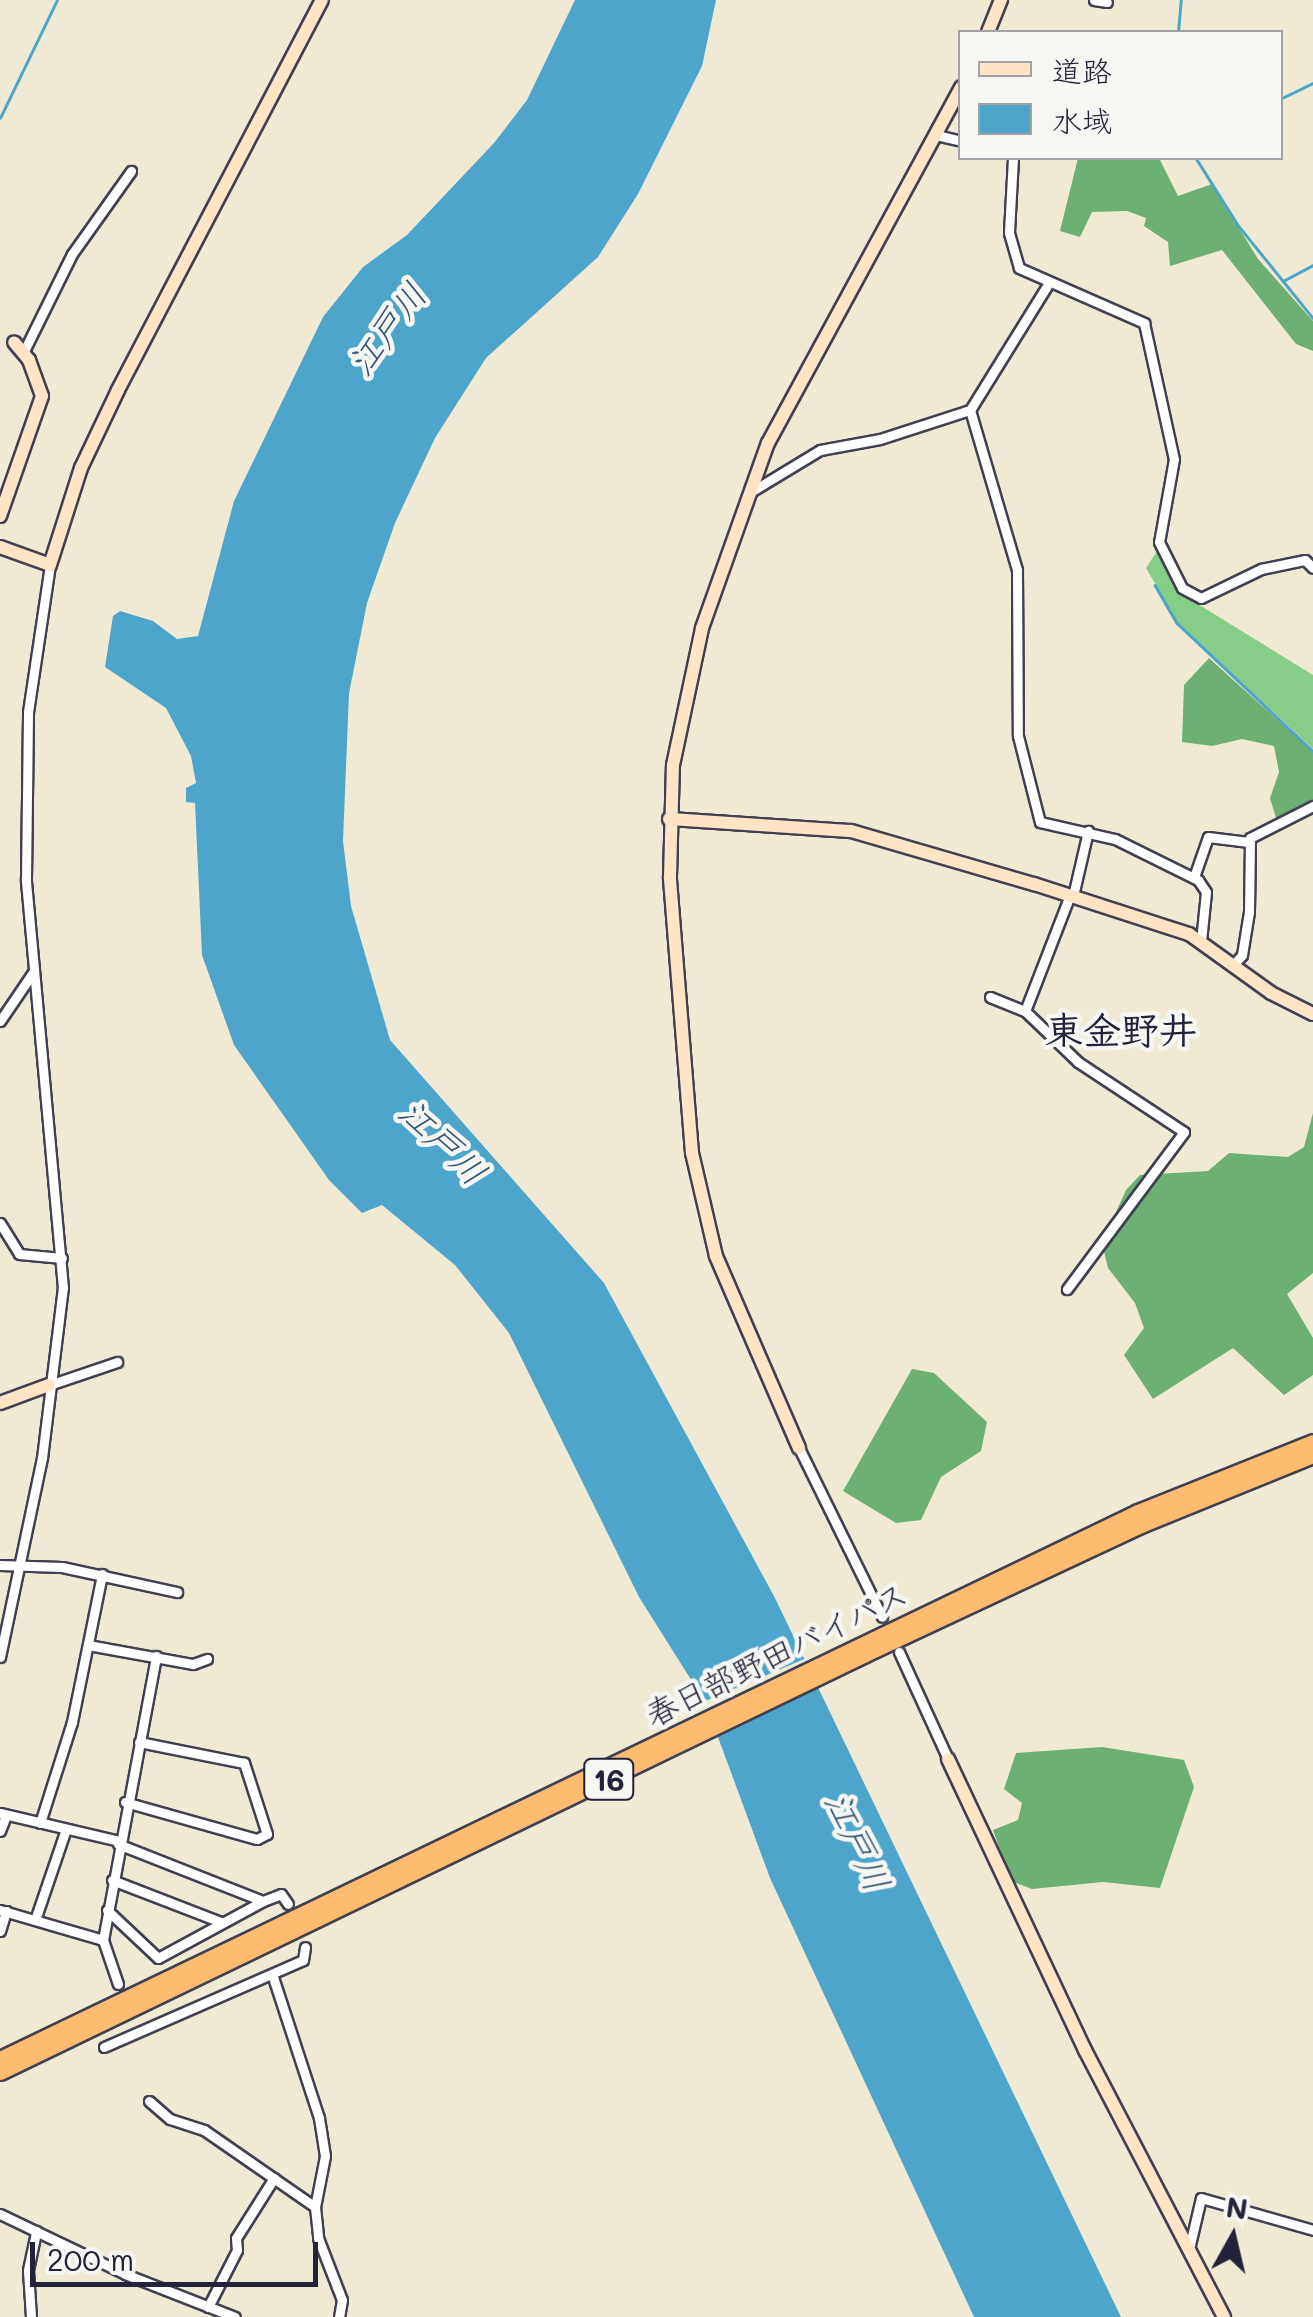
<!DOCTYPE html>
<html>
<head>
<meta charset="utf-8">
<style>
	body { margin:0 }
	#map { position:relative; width:1313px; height:2317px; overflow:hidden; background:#f0ead5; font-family:Mali,"Klee One",sans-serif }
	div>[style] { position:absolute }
	.green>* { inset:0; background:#86cd88 }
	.forest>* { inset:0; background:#6cb074 }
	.water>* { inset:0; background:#4ea5cb }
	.pier>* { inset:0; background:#f0ead5; transform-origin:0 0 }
	.stream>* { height:2.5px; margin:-1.25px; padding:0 1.25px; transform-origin:1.25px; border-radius:1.25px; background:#4ea5cb }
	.street-tunnel>* { height:9px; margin-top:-4.5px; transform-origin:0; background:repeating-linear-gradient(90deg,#c7c2b6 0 9px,transparent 0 13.5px) }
	.roads { filter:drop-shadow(2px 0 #414052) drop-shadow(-2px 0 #414052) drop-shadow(0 2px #414052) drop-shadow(0 -2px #414052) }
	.street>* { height:9px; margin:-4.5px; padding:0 4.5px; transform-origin:4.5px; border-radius:4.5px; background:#fff }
	.secondary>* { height:12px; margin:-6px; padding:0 6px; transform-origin:6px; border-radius:6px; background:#ffe4c6 }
	.highway>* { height:15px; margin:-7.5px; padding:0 7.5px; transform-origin:7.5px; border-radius:7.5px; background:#febc70 }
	span { translate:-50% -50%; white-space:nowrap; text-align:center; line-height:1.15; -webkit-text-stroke:9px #f6f6f2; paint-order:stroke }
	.shield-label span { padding:2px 8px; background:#f6f6f2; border:2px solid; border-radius:8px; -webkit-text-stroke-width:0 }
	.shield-label { font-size:30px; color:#22223b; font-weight:700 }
	.street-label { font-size:32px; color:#22223b }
	.water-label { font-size:35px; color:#345675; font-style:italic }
	.quarter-label { font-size:38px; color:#22223b; font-weight:700 }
	.legend { position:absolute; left:958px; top:30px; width:325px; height:130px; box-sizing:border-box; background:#f6f6f2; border:2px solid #a1a1a9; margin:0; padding:12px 18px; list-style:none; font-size:30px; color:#22223b }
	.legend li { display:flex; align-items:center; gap:20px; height:50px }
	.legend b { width:50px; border:2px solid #a1a1a9 }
	.north { position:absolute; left:1183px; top:2187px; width:100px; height:100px; -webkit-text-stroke:8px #f6f6f2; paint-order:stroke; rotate:8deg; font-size:28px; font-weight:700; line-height:40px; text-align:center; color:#22223b }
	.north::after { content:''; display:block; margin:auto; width:35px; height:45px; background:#22223b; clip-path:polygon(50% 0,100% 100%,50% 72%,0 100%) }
	.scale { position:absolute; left:30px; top:2242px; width:288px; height:45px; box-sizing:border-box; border:5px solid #22223b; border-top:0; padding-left:12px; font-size:30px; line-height:35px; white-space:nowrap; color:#22223b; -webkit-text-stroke:8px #f6f6f2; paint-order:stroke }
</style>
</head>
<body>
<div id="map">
	<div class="green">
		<div style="clip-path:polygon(1159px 548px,1193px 601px,1313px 675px,1313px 749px,1178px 623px,1146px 568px)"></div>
	</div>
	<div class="forest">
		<div style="clip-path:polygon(1078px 158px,1159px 158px,1178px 196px,1212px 184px,1258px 259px,1313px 321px,1313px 351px,1296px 344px,1222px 250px,1170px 266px,1168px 242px,1144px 226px,1146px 218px,1127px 211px,1092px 212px,1080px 237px,1060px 231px)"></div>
		<div style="clip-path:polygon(1209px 658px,1313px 752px,1313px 803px,1276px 818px,1270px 798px,1279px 772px,1274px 746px,1242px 739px,1212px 746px,1182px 742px,1184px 685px)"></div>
		<div style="clip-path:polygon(1313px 1113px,1313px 1273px,1287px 1294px,1313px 1338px,1313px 1375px,1284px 1395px,1233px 1348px,1153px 1399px,1124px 1355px,1144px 1328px,1135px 1303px,1108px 1268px,1102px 1243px,1126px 1190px,1140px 1175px,1208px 1171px,1229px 1153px,1288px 1157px,1304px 1147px)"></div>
		<div style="clip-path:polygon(912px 1369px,934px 1373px,987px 1422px,981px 1451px,941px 1477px,921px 1520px,896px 1523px,843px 1491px)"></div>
		<div style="clip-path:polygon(1102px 1747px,1184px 1760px,1194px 1787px,1160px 1888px,1103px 1882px,1032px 1889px,1011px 1881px,993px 1830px,1018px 1820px,1022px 1803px,1004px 1789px,1016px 1753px)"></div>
	</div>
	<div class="water">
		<div style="clip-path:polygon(575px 0,716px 0,702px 66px,638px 194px,598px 257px,486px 358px,435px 438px,395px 523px,367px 603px,349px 693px,343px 841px,351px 906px,390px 1040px,604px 1283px,775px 1598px,1121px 2317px,974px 2317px,770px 1878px,705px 1702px,639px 1597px,509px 1333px,455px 1265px,382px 1205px,362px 1213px,329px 1180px,234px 1045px,202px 955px,195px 803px,186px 802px,186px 788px,196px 783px,191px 756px,166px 708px,105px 667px,113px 616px,120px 611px,153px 621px,177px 639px,198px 636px,234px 501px,323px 317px,363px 267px,407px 235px,494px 143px,527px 100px)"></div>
	</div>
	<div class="pier">
		<div style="left:809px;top:1657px;width:30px;height:118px;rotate:67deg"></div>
	</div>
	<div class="stream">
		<div style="left:1178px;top:32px;width:32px;rotate:-85deg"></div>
		<div style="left:1280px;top:99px;width:37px;rotate:-26deg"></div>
		<div style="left:0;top:118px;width:131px;rotate:-64.2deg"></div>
		<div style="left:1196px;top:158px;width:79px;rotate:57.9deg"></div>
		<div style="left:1238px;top:225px;width:119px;rotate:51.1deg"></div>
		<div style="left:1283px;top:281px;width:34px;rotate:-28deg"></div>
		<div style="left:1155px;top:585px;width:44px;rotate:59.9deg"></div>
		<div style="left:1177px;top:623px;width:187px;rotate:43.3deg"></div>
	</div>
	<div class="street-tunnel">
		<div style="left:288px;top:1904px;width:46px;rotate:68.4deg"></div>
	</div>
	<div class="roads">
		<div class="street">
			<div style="left:1094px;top:0;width:13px;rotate:9deg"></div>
			<div style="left:936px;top:135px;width:26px;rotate:13deg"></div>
			<div style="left:1013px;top:158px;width:75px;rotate:93.1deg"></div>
			<div style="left:1009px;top:233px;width:36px;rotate:74deg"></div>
			<div style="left:1019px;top:268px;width:137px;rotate:23.7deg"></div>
			<div style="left:1144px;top:323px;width:139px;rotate:77.6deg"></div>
			<div style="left:1174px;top:459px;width:84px;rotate:100.2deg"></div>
			<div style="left:1159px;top:542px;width:51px;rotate:63.4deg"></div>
			<div style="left:1182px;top:588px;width:21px;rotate:28deg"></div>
			<div style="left:1201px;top:598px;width:67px;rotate:-25.8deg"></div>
			<div style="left:1261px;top:569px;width:45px;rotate:-11.6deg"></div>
			<div style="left:1305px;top:560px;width:11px;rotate:45deg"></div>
			<div style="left:23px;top:353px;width:110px;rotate:-63.7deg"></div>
			<div style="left:72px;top:254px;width:102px;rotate:-54.6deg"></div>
			<div style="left:970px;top:410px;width:167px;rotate:73.6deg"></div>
			<div style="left:1017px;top:570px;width:166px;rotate:89.7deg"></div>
			<div style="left:1018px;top:736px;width:89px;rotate:75.7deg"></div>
			<div style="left:1040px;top:822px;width:77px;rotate:12.8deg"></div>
			<div style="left:1115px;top:839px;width:93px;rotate:26.3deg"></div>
			<div style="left:1198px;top:880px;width:14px;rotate:56deg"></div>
			<div style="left:1206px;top:892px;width:49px;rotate:95.8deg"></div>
			<div style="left:749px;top:493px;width:83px;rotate:-31.2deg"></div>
			<div style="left:820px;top:450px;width:61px;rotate:-10.4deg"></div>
			<div style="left:880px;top:439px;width:95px;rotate:-17.9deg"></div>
			<div style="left:970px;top:410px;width:146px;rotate:-58.2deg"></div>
			<div style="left:1194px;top:877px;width:42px;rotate:-70.7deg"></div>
			<div style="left:1208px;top:837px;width:41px;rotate:7deg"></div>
			<div style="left:1073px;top:896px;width:67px;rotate:-77deg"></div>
			<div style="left:1234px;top:964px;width:12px;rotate:-48deg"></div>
			<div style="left:1242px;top:955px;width:44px;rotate:-80.8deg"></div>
			<div style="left:1249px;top:912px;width:74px;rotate:-89.2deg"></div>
			<div style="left:1250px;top:838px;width:71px;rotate:-26.9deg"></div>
			<div style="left:990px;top:997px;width:38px;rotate:22deg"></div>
			<div style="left:1025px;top:1011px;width:74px;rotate:43.9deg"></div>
			<div style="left:1078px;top:1062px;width:127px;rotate:33.4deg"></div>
			<div style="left:1184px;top:1132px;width:196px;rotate:126.7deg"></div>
			<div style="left:1025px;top:1011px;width:124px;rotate:-68.8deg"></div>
			<div style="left:0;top:1021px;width:60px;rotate:-55.8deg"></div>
			<div style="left:0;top:1223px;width:36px;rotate:58deg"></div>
			<div style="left:19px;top:1254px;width:43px;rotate:5.3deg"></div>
			<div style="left:49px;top:1385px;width:72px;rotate:-18.7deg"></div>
			<div style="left:799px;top:1448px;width:188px;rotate:63.8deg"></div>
			<div style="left:0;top:1565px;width:62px;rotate:1.8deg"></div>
			<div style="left:62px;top:1567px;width:118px;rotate:12.3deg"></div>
			<div style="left:88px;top:1645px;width:107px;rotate:10.3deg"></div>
			<div style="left:193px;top:1664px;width:15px;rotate:-20deg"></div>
			<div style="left:899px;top:1652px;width:118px;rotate:65.4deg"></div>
			<div style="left:0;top:1657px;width:203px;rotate:-78.1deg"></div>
			<div style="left:42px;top:1458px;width:171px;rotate:-83deg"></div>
			<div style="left:63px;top:1288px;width:411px;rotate:-95.2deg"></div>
			<div style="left:26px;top:879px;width:167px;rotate:-89.3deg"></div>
			<div style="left:28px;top:712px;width:149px;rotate:-81.5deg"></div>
			<div style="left:125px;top:1802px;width:137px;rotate:15.7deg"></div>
			<div style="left:257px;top:1839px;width:11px;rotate:-27deg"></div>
			<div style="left:267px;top:1834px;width:75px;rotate:-107.9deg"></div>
			<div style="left:244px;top:1763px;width:107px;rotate:-168.7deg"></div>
			<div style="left:0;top:1813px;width:122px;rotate:13.2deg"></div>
			<div style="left:40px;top:1823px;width:106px;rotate:-72.4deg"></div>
			<div style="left:72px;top:1722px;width:151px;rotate:-78.5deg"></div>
			<div style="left:0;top:1831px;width:17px;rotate:-69deg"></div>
			<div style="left:118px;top:1844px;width:156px;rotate:21.5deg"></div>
			<div style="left:112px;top:1880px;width:117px;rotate:21.1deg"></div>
			<div style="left:0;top:1910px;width:107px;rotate:16.2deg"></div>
			<div style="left:107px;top:1910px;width:70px;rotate:43.3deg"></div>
			<div style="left:158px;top:1958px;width:119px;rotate:-28.5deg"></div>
			<div style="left:263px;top:1901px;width:19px;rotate:-21deg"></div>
			<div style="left:281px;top:1894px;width:12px;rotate:55deg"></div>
			<div style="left:35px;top:1920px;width:96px;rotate:-71.2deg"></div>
			<div style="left:0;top:1931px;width:21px;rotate:-73deg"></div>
			<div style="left:272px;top:1974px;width:151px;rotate:71.9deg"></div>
			<div style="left:319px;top:2118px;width:38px;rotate:81deg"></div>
			<div style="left:325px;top:2156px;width:52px;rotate:101.1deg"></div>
			<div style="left:315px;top:2207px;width:31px;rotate:84deg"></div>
			<div style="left:318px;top:2238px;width:66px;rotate:68.8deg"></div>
			<div style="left:342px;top:2300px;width:17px;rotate:100deg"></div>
			<div style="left:118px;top:1984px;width:46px;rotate:-108.8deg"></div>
			<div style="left:103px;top:1940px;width:289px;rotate:-79.4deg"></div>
			<div style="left:104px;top:2047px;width:217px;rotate:-23.6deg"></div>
			<div style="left:303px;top:1960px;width:13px;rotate:-81deg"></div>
			<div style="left:149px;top:2101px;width:28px;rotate:41deg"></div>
			<div style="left:170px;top:2119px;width:36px;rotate:18deg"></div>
			<div style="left:204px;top:2130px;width:135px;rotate:34.7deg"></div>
			<div style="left:0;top:2214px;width:139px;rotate:25.6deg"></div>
			<div style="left:125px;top:2274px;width:118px;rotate:21.4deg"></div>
			<div style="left:1189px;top:2249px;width:52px;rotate:-76.8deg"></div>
			<div style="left:1201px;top:2198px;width:116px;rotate:15.9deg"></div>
			<div style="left:208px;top:2307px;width:64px;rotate:-63deg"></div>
			<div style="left:237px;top:2250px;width:12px;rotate:-95deg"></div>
			<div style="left:236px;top:2238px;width:71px;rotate:-57.7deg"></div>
			<div style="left:31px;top:2317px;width:47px;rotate:-93.7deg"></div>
			<div style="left:28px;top:2270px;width:40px;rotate:-78deg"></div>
		</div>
		<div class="secondary">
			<div style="left:988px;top:32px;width:35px;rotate:-68deg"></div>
			<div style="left:0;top:516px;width:127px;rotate:-70.7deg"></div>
			<div style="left:42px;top:396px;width:38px;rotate:-110deg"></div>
			<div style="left:29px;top:360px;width:23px;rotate:-130deg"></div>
			<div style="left:0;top:547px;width:53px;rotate:19.8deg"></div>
			<div style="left:50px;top:565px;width:102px;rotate:-72.3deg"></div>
			<div style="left:81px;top:468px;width:86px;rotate:-64.6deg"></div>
			<div style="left:118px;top:390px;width:440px;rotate:-62.4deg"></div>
			<div style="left:669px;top:819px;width:182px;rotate:3.8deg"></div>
			<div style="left:851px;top:831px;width:191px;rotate:16.2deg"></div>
			<div style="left:1034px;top:884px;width:163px;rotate:17.9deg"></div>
			<div style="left:1189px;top:934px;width:101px;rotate:35.7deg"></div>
			<div style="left:1271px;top:993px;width:47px;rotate:26.6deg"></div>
			<div style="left:0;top:1403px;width:52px;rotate:-20.2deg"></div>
			<div style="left:799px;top:1448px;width:209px;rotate:-113.4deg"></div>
			<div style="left:716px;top:1256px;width:106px;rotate:-103.1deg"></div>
			<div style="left:692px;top:1153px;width:277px;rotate:-94.6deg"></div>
			<div style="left:670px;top:877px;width:112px;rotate:-88.5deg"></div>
			<div style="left:673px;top:765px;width:140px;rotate:-78deg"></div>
			<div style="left:702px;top:628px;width:196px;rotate:-70.4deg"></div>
			<div style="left:768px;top:443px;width:405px;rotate:-61.5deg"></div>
			<div style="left:948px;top:1759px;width:322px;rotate:64.8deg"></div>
			<div style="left:1085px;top:2050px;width:301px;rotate:62.5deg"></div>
		</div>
		<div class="highway">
			<div style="left:0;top:2059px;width:1263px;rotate:-25.67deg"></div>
			<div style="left:1138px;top:1512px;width:188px;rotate:-21.8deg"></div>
			<div style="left:0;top:2072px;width:961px;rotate:-25.79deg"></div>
			<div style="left:865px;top:1654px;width:307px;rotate:-25.1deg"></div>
			<div style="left:1143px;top:1524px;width:183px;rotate:-22.1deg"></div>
		</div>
	</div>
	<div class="shield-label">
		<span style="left:609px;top:1779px">16</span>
	</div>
	<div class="street-label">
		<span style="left:776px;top:1653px;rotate:-26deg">春日部野田バイパス</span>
	</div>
	<div class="water-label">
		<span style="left:386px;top:328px;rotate:-53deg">江戸川</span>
		<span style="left:444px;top:1141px;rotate:44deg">江戸川</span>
		<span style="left:859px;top:1841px;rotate:65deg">江戸川</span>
	</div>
	<div class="quarter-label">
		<span style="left:1121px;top:1030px">東金野井</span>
	</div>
	<ul class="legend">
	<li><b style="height:12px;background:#ffe4c6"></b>道路</li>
	<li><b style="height:28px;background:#4ea5cb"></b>水域</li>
	</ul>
	<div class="north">N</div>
	<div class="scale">200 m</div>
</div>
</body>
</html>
